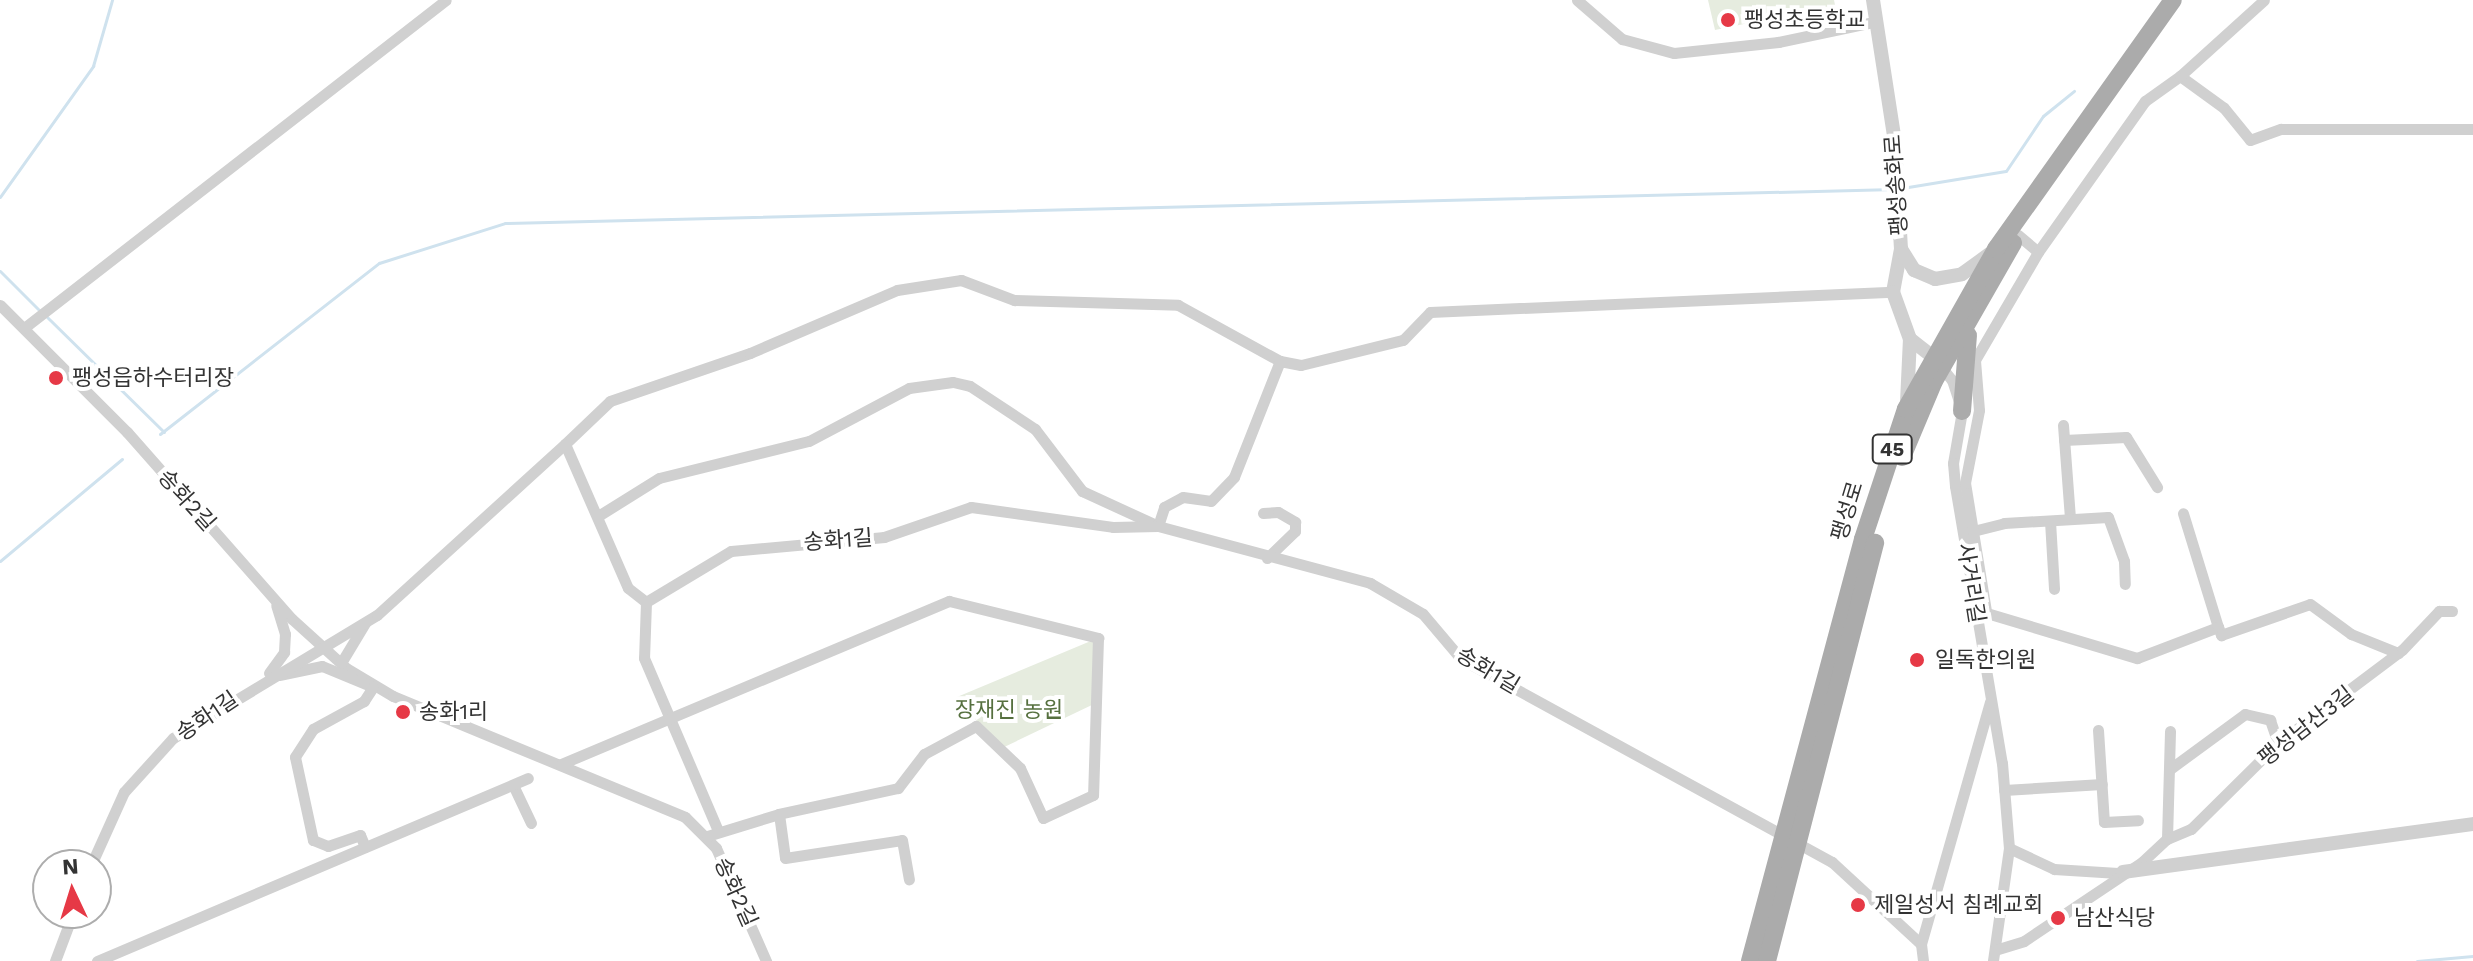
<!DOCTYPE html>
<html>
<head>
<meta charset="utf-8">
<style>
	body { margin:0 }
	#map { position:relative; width:2473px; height:961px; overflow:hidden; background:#fff; font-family:"Work Sans","Noto Sans KR",sans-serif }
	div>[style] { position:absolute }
	.green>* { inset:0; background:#e6ecdf }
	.stream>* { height:3px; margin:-1.5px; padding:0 1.5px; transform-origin:1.5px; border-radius:1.5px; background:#cfe2ee }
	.minor>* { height:11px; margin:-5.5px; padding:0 5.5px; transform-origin:5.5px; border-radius:5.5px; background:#d0d0d0 }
	.tertiary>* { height:14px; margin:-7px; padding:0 7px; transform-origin:7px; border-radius:7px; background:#d0d0d0 }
	.primary>* { height:18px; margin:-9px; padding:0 9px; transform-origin:9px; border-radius:9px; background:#ababab }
	.dots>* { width:22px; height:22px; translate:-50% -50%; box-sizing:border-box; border:4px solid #fff; border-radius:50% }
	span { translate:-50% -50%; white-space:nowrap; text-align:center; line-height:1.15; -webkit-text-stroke:8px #fff; paint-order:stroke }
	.shield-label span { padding:2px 6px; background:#fff; border:2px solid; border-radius:6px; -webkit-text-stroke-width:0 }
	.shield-label { font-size:20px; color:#333; font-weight:700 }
	.poi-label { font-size:22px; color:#333 }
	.left { translate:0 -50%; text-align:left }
	.street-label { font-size:22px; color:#333 }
	.park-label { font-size:22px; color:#56703f }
	.north { position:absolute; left:32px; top:849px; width:80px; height:80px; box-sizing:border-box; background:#fff; border:2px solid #adadad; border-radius:50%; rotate:356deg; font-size:22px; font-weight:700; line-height:32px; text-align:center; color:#333 }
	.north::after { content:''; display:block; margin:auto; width:28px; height:36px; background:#e63946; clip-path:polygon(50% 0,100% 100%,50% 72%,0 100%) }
</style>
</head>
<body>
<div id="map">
	<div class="green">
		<div style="clip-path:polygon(1708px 0,1834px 0,1835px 5px,1715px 30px)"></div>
		<div style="clip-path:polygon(1098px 638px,1094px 704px,1000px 749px,957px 697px)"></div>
	</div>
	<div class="stream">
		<div style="left:1902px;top:188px;width:105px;rotate:-9.3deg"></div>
		<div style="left:2006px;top:171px;width:66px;rotate:-56.1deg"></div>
		<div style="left:2043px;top:116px;width:40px;rotate:-39deg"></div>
		<div style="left:0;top:197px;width:161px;rotate:-54.6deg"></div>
		<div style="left:93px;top:66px;width:69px;rotate:-73.9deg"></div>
		<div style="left:0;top:271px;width:58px;rotate:45deg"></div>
		<div style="left:47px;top:317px;width:164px;rotate:44.5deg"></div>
		<div style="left:160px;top:434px;width:278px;rotate:-38deg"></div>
		<div style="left:379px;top:263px;width:132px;rotate:-17.6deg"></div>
		<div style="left:505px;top:223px;width:1390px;rotate:-1.4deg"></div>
		<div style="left:0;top:561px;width:159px;rotate:-39.9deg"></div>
		<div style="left:2417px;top:961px;width:56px;rotate:-5.1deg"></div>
	</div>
	<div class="minor">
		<div style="left:1577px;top:0;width:60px;rotate:40.9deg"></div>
		<div style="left:1622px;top:39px;width:54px;rotate:15.1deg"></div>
		<div style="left:1674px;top:53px;width:105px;rotate:-6deg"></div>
		<div style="left:1778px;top:42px;width:98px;rotate:-11.8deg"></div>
		<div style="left:2180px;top:76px;width:54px;rotate:36deg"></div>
		<div style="left:2224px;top:108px;width:41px;rotate:50.9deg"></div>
		<div style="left:2250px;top:140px;width:33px;rotate:-20deg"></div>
		<div style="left:2281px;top:129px;width:192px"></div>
		<div style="left:2018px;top:235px;width:26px;rotate:40deg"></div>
		<div style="left:0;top:305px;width:180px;rotate:45deg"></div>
		<div style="left:127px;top:432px;width:249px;rotate:48.6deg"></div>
		<div style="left:292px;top:619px;width:73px;rotate:42.2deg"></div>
		<div style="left:346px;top:668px;width:55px;rotate:30.8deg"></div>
		<div style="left:393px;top:696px;width:316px;rotate:22.5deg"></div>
		<div style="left:685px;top:817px;width:44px;rotate:45deg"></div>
		<div style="left:716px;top:848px;width:124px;rotate:66.1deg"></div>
		<div style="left:24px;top:328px;width:534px;rotate:-37.86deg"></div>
		<div style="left:1938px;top:363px;width:22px;rotate:51deg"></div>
		<div style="left:1952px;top:380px;width:33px;rotate:72deg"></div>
		<div style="left:1962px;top:411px;width:53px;rotate:99.8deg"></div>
		<div style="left:1953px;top:463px;width:23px;rotate:85deg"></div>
		<div style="left:1955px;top:486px;width:281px;rotate:80.4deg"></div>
		<div style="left:2002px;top:763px;width:85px;rotate:85.3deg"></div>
		<div style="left:2009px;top:848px;width:114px;rotate:98.1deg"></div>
		<div style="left:2063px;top:425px;width:94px;rotate:85.7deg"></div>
		<div style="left:2064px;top:440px;width:62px;rotate:-2.8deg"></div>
		<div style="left:2126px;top:437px;width:59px;rotate:58.2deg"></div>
		<div style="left:565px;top:444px;width:62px;rotate:-43.7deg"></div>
		<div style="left:610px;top:401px;width:148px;rotate:-18.9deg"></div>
		<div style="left:750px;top:353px;width:160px;rotate:-23.2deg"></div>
		<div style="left:897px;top:290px;width:65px;rotate:-8.9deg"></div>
		<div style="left:961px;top:280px;width:57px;rotate:20.7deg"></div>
		<div style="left:1014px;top:300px;width:164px;rotate:1.7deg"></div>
		<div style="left:1178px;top:305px;width:116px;rotate:28.8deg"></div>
		<div style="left:1280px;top:361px;width:21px;rotate:11deg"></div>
		<div style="left:1301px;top:365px;width:105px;rotate:-13.8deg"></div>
		<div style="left:1403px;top:340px;width:39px;rotate:-46deg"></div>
		<div style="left:1430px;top:312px;width:463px;rotate:-2.5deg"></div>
		<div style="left:1263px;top:513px;width:15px;rotate:-4deg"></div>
		<div style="left:1278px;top:512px;width:20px;rotate:30deg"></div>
		<div style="left:1295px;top:522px;width:9px;rotate:90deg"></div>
		<div style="left:1295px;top:531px;width:39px;rotate:136deg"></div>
		<div style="left:598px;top:516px;width:72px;rotate:-31.9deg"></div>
		<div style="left:659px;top:478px;width:154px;rotate:-13.9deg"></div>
		<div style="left:809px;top:441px;width:113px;rotate:-27.9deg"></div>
		<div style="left:909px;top:388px;width:44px;rotate:-7.8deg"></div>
		<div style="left:953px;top:382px;width:17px;rotate:13deg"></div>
		<div style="left:970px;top:386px;width:78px;rotate:33.5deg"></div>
		<div style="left:1035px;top:429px;width:78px;rotate:52.8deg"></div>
		<div style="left:1082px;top:491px;width:84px;rotate:24.7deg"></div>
		<div style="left:1158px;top:526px;width:20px;rotate:-72deg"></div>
		<div style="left:1164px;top:507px;width:21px;rotate:-28deg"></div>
		<div style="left:1183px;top:497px;width:28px;rotate:8deg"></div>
		<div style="left:1211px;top:501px;width:33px;rotate:-46deg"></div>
		<div style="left:1234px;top:477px;width:125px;rotate:-68.4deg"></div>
		<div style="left:2050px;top:521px;width:68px;rotate:86.6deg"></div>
		<div style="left:1973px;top:531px;width:32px;rotate:-14deg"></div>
		<div style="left:2004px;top:523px;width:104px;rotate:-3.3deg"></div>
		<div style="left:2108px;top:517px;width:47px;rotate:70deg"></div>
		<div style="left:2124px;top:561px;width:23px;rotate:88deg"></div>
		<div style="left:646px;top:602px;width:56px;rotate:92deg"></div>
		<div style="left:644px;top:658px;width:188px;rotate:66.8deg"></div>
		<div style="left:1980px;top:611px;width:164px;rotate:16.7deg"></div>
		<div style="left:2137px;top:658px;width:87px;rotate:-20.9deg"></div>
		<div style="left:2218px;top:627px;width:119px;rotate:-107.1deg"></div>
		<div style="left:1986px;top:611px;width:130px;rotate:-99.3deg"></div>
		<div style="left:1965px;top:483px;width:74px;rotate:-79.1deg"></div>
		<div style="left:1979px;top:410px;width:50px;rotate:-94.6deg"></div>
		<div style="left:1975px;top:360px;width:125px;rotate:-59.7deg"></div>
		<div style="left:2038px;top:252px;width:185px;rotate:-54.7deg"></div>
		<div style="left:2145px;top:101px;width:43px;rotate:-35.5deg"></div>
		<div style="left:2180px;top:76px;width:113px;rotate:-42.1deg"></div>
		<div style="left:2218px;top:627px;width:9px;rotate:69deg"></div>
		<div style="left:2221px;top:635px;width:94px;rotate:-19.2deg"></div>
		<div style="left:2310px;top:604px;width:51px;rotate:36.2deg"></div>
		<div style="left:2351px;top:634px;width:51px;rotate:22deg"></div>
		<div style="left:341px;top:663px;width:47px;rotate:-59deg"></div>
		<div style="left:269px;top:673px;width:26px;rotate:-54deg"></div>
		<div style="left:284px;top:652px;width:18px;rotate:-87deg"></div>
		<div style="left:285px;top:634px;width:30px;rotate:-107deg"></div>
		<div style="left:279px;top:675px;width:44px;rotate:-11.8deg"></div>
		<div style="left:322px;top:666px;width:55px;rotate:22.4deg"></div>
		<div style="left:373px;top:687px;width:17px;rotate:123deg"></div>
		<div style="left:364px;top:701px;width:58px;rotate:151.2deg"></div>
		<div style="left:313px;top:729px;width:33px;rotate:123deg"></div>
		<div style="left:295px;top:757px;width:85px;rotate:77.8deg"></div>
		<div style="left:313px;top:840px;width:16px;rotate:22deg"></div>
		<div style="left:328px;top:846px;width:34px;rotate:-19deg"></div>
		<div style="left:360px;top:835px;width:13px;rotate:67deg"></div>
		<div style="left:2098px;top:730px;width:92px;rotate:86.3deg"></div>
		<div style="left:2104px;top:822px;width:34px;rotate:-3deg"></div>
		<div style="left:561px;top:764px;width:421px;rotate:-22.8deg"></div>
		<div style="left:949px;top:601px;width:154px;rotate:13.9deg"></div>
		<div style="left:1098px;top:638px;width:157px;rotate:91.8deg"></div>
		<div style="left:1093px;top:795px;width:55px;rotate:155.3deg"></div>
		<div style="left:1043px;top:818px;width:55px;rotate:-114.7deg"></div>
		<div style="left:1020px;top:768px;width:61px;rotate:-136.3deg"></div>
		<div style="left:976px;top:726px;width:59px;rotate:151.7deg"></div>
		<div style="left:924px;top:754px;width:43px;rotate:127.4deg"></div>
		<div style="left:898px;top:788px;width:122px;rotate:167.7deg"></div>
		<div style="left:779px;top:814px;width:75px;rotate:163deg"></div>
		<div style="left:2170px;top:769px;width:93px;rotate:-36.3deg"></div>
		<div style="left:2245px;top:714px;width:26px;rotate:13deg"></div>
		<div style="left:2270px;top:720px;width:24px;rotate:71deg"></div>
		<div style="left:513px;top:785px;width:42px;rotate:64.7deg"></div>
		<div style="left:2004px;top:790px;width:98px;rotate:-3.5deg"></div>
		<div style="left:779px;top:814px;width:44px;rotate:82.2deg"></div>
		<div style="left:785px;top:858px;width:118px;rotate:-8.7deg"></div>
		<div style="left:902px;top:840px;width:40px;rotate:80deg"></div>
		<div style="left:2167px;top:839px;width:108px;rotate:-88.4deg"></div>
		<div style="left:2009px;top:848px;width:50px;rotate:25deg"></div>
		<div style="left:2054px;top:869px;width:64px;rotate:3.6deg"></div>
		<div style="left:91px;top:865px;width:80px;rotate:-65.7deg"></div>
		<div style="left:124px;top:792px;width:73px;rotate:-47.8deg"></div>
		<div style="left:173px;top:738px;width:238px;rotate:-31.1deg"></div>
		<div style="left:377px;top:615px;width:254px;rotate:-42.3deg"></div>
		<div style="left:565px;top:444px;width:157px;rotate:66.4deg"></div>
		<div style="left:628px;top:588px;width:23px;rotate:38deg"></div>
		<div style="left:646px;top:602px;width:99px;rotate:-31deg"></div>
		<div style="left:731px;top:551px;width:154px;rotate:-5.2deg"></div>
		<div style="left:884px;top:537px;width:92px;rotate:-19deg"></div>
		<div style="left:971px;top:507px;width:143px;rotate:8deg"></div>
		<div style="left:1113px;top:527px;width:45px;rotate:-1.3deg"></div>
		<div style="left:1158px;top:526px;width:220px;rotate:15deg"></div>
		<div style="left:1370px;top:583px;width:61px;rotate:30.3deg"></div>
		<div style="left:1423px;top:614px;width:59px;rotate:49.8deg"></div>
		<div style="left:1461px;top:659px;width:423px;rotate:28.7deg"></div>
		<div style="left:1832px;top:862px;width:121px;rotate:42.7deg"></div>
		<div style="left:1921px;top:944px;width:17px;rotate:83deg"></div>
		<div style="left:1921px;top:944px;width:252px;rotate:-74.1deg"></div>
		<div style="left:1995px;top:950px;width:30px;rotate:-17deg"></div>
		<div style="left:2024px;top:941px;width:142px;rotate:-33.8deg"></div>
		<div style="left:2142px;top:862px;width:34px;rotate:-43deg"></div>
		<div style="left:2167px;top:839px;width:26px;rotate:-23deg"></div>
		<div style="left:2191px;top:829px;width:122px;rotate:-44.7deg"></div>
		<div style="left:2278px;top:743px;width:155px;rotate:-36.9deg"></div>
		<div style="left:2402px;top:650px;width:54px;rotate:-46.5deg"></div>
		<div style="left:2439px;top:611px;width:13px"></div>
		<div style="left:55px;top:961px;width:51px;rotate:-69.4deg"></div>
		<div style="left:97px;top:961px;width:468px;rotate:-23deg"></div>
	</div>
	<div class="tertiary">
		<div style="left:1873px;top:0;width:144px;rotate:81.2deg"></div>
		<div style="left:1895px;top:142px;width:107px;rotate:86.8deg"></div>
		<div style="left:1901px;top:249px;width:44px;rotate:100.5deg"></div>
		<div style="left:1893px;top:292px;width:50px;rotate:70.1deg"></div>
		<div style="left:1910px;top:339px;width:28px;rotate:38deg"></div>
		<div style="left:1901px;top:249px;width:25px;rotate:58deg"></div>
		<div style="left:1914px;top:270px;width:23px;rotate:23deg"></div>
		<div style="left:1935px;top:279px;width:27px;rotate:-10deg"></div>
		<div style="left:1962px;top:274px;width:34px;rotate:-36deg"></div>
		<div style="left:1907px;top:402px;width:63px;rotate:-87.3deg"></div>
		<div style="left:2123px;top:872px;width:353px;rotate:-7.8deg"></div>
	</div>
	<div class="primary">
		<div style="left:1962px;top:411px;width:76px;rotate:-85.5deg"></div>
		<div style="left:1902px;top:457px;width:82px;rotate:-67.2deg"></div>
		<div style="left:1934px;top:381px;width:159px;rotate:-60.2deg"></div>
		<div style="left:1750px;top:961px;width:437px;rotate:-75deg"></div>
		<div style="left:1863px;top:539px;width:137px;rotate:-71.7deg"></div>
		<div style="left:1906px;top:409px;width:184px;rotate:-60.6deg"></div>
		<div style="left:1996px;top:249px;width:305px;rotate:-54.6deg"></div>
		<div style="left:1767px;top:961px;width:432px;rotate:-75.5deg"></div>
	</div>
	<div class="dots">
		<div style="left:1728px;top:20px;background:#e63946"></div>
		<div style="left:56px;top:378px;background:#e63946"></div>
		<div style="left:1917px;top:660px;background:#e63946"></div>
		<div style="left:403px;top:712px;background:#e63946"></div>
		<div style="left:1858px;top:905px;background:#e63946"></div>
		<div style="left:2058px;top:918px;background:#e63946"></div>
	</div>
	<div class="shield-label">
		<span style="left:1892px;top:449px">45</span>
	</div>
	<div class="poi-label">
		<span class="left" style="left:1744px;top:20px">팽성초등학교</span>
		<span class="left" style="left:72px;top:378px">팽성읍하수터리장</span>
		<span class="left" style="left:1935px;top:660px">일독한의원</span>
		<span class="left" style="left:419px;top:712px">송화1리</span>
		<span class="left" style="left:1874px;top:905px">제일성서 침례교회</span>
		<span class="left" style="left:2074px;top:918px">남산식당</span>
	</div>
	<div class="street-label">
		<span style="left:1896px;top:185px;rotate:-94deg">팽성송화로</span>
		<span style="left:187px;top:500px;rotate:48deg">송화2길</span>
		<span style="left:1847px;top:511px;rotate:-73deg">팽성로</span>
		<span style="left:838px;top:540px;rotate:-4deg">송화1길</span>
		<span style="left:1971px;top:583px;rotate:81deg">사거리길</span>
		<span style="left:1488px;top:670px;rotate:31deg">송화1길</span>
		<span style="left:207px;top:716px;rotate:-34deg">송화1길</span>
		<span style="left:2306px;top:726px;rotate:-38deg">팽성남산3길</span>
		<span style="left:736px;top:892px;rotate:66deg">송화2길</span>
	</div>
	<div class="park-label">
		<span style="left:1009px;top:710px">장재진 농원</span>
	</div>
	<div class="north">N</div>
</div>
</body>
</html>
